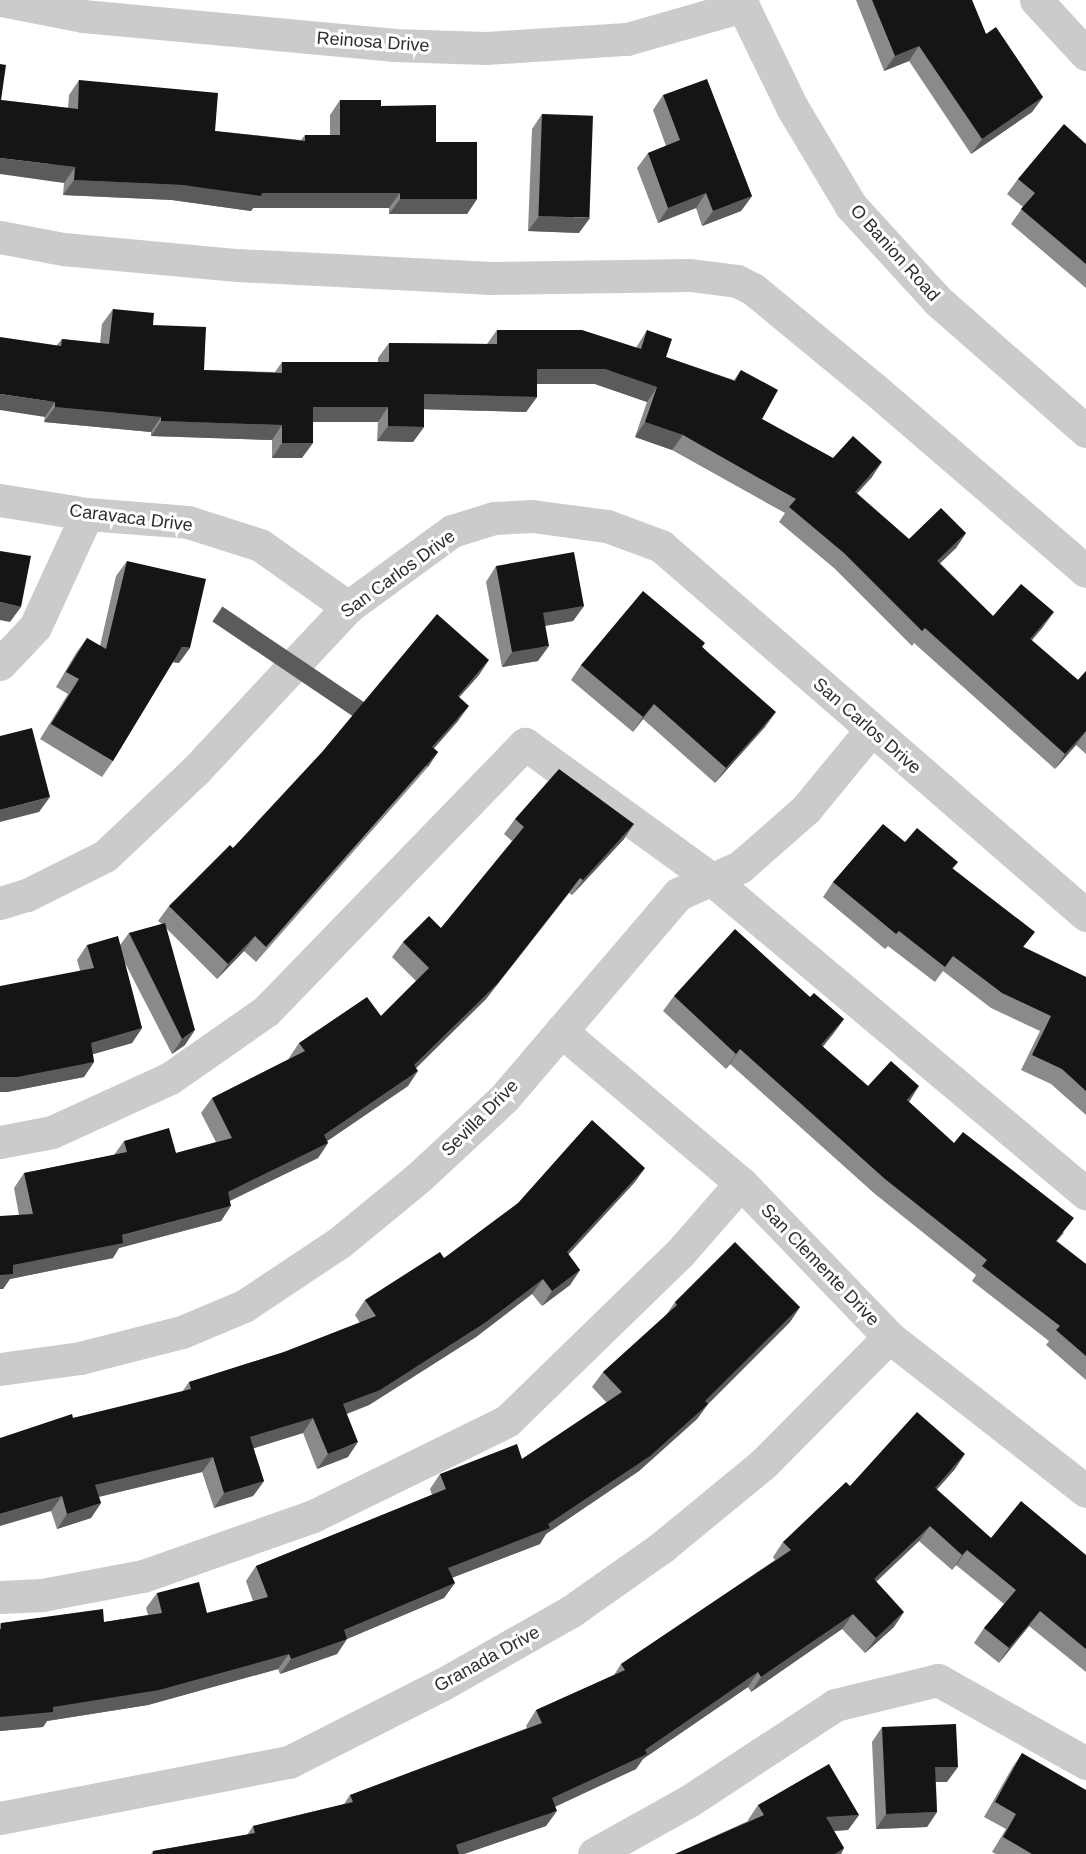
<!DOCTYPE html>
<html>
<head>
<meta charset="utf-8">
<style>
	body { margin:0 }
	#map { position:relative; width:1086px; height:1854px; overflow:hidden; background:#fff; font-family:Helvetica,sans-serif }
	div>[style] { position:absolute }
	.minor>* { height:33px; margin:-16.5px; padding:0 16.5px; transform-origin:16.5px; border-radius:16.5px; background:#cbcbcb }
	.wall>* { inset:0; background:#8a8a8a }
	.shaded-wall>* { inset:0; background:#5b5b5b; transform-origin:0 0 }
	.building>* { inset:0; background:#151515; transform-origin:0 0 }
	span { translate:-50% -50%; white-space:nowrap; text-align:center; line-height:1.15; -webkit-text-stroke:6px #fff; paint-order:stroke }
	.street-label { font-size:18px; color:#2e2e2e }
</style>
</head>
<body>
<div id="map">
	<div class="minor">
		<div style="left:1px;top:0;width:84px;rotate:11deg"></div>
		<div style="left:83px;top:16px;width:311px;rotate:5.3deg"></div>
		<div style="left:393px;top:45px;width:93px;rotate:1.8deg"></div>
		<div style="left:486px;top:48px;width:141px;rotate:-3.7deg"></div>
		<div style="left:627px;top:39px;width:121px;rotate:-15.9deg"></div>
		<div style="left:740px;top:0;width:121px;rotate:64.1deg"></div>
		<div style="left:793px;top:109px;width:113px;rotate:59.1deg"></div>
		<div style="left:851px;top:206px;width:129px;rotate:47.5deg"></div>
		<div style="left:938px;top:301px;width:197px;rotate:41.3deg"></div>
		<div style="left:1036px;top:0;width:74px;rotate:47.2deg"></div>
		<div style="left:0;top:237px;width:64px;rotate:10.8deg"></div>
		<div style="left:63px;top:249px;width:175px;rotate:5.3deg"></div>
		<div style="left:237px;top:265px;width:255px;rotate:2.9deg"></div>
		<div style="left:492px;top:278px;width:198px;rotate:-0.9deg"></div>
		<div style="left:690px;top:275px;width:47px;rotate:7.3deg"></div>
		<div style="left:737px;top:281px;width:18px;rotate:27deg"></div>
		<div style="left:753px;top:289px;width:154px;rotate:39.5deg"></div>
		<div style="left:872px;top:387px;width:282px;rotate:40.7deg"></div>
		<div style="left:0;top:500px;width:88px;rotate:9.1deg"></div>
		<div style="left:87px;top:514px;width:101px;rotate:4.5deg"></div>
		<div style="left:188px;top:522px;width:76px;rotate:17.7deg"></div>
		<div style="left:260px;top:545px;width:108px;rotate:35.2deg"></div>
		<div style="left:0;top:664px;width:51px;rotate:-46.6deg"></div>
		<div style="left:35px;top:627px;width:124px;rotate:-65.3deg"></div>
		<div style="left:0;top:903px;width:28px;rotate:-17deg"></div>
		<div style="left:27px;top:895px;width:87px;rotate:-26.6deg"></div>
		<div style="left:105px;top:856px;width:124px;rotate:-43.4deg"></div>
		<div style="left:195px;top:771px;width:224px;rotate:-47deg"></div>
		<div style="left:348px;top:607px;width:129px;rotate:-36.2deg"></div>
		<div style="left:452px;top:531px;width:44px;rotate:-17.2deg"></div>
		<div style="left:494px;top:518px;width:38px;rotate:-3deg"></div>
		<div style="left:532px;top:516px;width:76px;rotate:7.6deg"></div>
		<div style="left:607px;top:526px;width:58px;rotate:20.3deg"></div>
		<div style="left:661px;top:546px;width:563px;rotate:40.97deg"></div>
		<div style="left:561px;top:1031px;width:236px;rotate:40.2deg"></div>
		<div style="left:741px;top:1183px;width:214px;rotate:46.1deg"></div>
		<div style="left:889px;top:1337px;width:250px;rotate:38deg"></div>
		<div style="left:0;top:1142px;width:53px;rotate:-10.9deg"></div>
		<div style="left:52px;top:1132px;width:130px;rotate:-24.6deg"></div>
		<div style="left:170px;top:1078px;width:117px;rotate:-34.9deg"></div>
		<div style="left:266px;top:1011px;width:372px;rotate:-45.9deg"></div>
		<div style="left:525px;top:744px;width:228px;rotate:35.9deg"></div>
		<div style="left:710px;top:878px;width:491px;rotate:40deg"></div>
		<div style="left:0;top:1369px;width:81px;rotate:-7.8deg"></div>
		<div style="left:80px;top:1358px;width:105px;rotate:-14.3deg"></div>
		<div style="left:182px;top:1332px;width:67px;rotate:-22.8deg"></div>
		<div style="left:244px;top:1306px;width:115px;rotate:-33.7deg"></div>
		<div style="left:340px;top:1242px;width:102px;rotate:-39.4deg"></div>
		<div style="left:419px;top:1177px;width:116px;rotate:-42.9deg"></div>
		<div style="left:504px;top:1098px;width:268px;rotate:-49.5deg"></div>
		<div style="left:678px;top:894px;width:68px;rotate:-23.5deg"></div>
		<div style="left:740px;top:867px;width:88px;rotate:-41.3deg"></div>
		<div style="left:806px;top:809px;width:102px;rotate:-50.6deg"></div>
		<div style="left:0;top:1597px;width:42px;rotate:-2.7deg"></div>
		<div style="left:42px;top:1595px;width:103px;rotate:-10.7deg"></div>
		<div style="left:143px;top:1576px;width:178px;rotate:-19.4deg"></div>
		<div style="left:311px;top:1517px;width:218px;rotate:-26.1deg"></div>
		<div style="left:507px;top:1421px;width:240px;rotate:-44.2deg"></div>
		<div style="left:679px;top:1254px;width:94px;rotate:-48.9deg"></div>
		<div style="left:0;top:1818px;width:294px;rotate:-11deg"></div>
		<div style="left:289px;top:1762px;width:173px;rotate:-26.9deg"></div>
		<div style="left:443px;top:1684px;width:146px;rotate:-29.6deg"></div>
		<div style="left:570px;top:1612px;width:113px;rotate:-35.2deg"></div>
		<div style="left:662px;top:1547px;width:131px;rotate:-39.4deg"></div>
		<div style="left:763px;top:1464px;width:179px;rotate:-45.2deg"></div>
		<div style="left:594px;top:1854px;width:109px;rotate:-29.2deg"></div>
		<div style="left:689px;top:1801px;width:175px;rotate:-33.3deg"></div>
		<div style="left:835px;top:1705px;width:106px;rotate:-13.6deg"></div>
		<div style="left:938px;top:1680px;width:170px;rotate:29.3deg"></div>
	</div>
	<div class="wall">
		<div style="clip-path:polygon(856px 0,972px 0,986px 34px,1043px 97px,1032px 112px,971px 154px,909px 61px,884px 71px)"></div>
		<div style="clip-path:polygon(79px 80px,215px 131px,301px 140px,305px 135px,330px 135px,330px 115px,340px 100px,381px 106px,436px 142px,477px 199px,467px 214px,389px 214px,389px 208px,253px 208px,251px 211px,172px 200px,63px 195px,64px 183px,1px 100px,68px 108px,69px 95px)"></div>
		<div style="clip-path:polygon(663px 95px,752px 196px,741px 211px,702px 226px,696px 208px,658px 223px,637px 168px,648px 153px,666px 146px,653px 110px)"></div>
		<div style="clip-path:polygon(542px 114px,579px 233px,528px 231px,532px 129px)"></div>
		<div style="clip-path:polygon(1086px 144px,1086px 288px,1011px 224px,1023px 207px,1007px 194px,1018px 179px)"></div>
		<div style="clip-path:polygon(113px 309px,153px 325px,204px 370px,275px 372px,282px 362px,378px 362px,378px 358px,389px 343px,487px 344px,497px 330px,636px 348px,647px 330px,666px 357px,734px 380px,741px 370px,762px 419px,833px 458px,872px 477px,857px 493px,909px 539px,966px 533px,956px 548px,940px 563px,993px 616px,1043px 627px,1032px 640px,1078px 680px,1086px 671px,1086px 754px,1076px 745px,1055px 769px,914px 643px,912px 646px,834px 568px,779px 522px,785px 513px,672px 450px,635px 437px,647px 402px,595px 384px,537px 384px,537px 397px,526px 412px,424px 409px,424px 427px,413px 442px,377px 441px,378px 422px,313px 422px,302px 458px,272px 458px,272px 440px,151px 436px,151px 432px,44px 422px,57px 345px,62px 339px,100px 343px,102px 324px)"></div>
		<div style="clip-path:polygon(127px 561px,179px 663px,173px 662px,113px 761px,102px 777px,40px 739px,68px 694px,56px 687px,76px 653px,87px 638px,100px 646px,116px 576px)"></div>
		<div style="clip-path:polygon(496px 566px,584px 606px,573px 621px,545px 626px,538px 661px,502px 667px,486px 582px)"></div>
		<div style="clip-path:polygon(703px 647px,765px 727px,715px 783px,643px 719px,633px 732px,571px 680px,581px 665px)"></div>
		<div style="clip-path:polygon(479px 675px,459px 697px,458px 721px,434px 748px,438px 752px,428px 767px,256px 962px,244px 951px,217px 979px,166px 928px,185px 1045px,172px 1054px,124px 961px,142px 1028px,132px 1043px,93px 1054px,94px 1062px,84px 1077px,7px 1092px,0 1092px,80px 970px,77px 960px,87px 945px,120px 945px,129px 933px,162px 924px,158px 921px,169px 906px,233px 848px)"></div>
		<div style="clip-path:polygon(515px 819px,624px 839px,572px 895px,569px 893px,486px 999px,416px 1068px,408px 1086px,327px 1141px,328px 1143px,318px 1158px,230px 1201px,221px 1221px,119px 1248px,113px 1258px,10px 1279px,3px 1289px,19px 1215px,14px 1188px,24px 1173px,114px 1155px,124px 1141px,176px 1153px,216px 1142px,201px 1113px,212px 1098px,289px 1059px,289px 1058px,299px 1043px,381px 1016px,416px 981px,392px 957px,403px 942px,441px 928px,512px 841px,504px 834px)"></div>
		<div style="clip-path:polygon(905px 842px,958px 862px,953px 869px,1024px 947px,1086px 977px,1086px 1115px,1051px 1084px,1021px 1070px,1040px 1031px,991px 1008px,943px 971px,935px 982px,888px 946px,885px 949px,823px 897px,833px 882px)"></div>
		<div style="clip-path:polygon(674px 996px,810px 997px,844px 1019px,833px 1034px,823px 1047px,868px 1086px,909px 1102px,954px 1143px,1064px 1233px,1057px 1241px,1086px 1264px,1086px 1380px,1046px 1345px,1049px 1341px,972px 1281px,976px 1275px,875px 1194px,730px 1064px,726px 1069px,663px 1011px)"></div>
		<div style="clip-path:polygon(645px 1168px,634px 1183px,568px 1254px,580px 1270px,570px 1285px,542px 1306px,532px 1294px,476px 1337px,369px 1405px,347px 1414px,348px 1457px,317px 1469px,303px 1433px,253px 1448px,264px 1481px,253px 1496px,214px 1508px,202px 1472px,99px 1497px,101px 1503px,91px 1518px,57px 1529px,51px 1511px,73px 1418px,182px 1392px,189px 1382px,284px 1352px,360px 1323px,355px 1315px,365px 1300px,444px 1258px)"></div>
		<div style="clip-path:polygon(675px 1302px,800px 1307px,790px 1322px,708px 1404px,697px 1419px,639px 1471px,546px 1534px,540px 1544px,452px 1578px,455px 1583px,444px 1598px,347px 1639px,337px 1654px,280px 1674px,278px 1669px,148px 1705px,47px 1721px,43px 1727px,0 1731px,0 1624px,1px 1623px,104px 1622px,148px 1615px,146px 1608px,157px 1593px,207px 1613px,253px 1601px,246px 1581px,256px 1566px,432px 1495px,430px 1489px,440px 1474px,522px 1459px,607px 1403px,592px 1387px,603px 1372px,666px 1315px)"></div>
		<div style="clip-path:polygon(955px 1469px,937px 1489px,991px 1538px,1086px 1555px,1086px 1672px,1029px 1626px,999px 1663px,974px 1643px,984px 1628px,1004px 1604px,956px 1565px,952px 1570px,919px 1541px,876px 1582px,894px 1627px,865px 1653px,842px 1629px,751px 1692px,748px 1687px,643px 1759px,636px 1769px,555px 1806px,546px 1826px,464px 1854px,151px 1854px,153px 1851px,247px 1835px,253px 1826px,344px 1804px,350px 1795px,527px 1728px,526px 1726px,536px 1710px,614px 1675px,621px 1664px,775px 1560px,773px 1557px,783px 1542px,850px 1486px)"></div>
		<div style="clip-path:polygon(882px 1727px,947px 1782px,936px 1782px,937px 1812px,927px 1827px,876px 1829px,872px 1742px)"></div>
		<div style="clip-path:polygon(1022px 1753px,1086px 1854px,996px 1854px,992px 1852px,1006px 1829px,984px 1817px,1012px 1768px)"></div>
		<div style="clip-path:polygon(758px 1805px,859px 1815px,848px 1830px,834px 1831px,844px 1848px,841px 1854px,675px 1854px,748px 1821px,748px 1820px)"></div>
	</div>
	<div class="shaded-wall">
		<div style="clip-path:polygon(919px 46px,909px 61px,884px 71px,895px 56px)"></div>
		<div style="clip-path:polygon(1043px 97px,1032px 112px,971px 154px,982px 139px)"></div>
		<div style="clip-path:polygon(0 158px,75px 167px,64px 183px,0 174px)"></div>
		<div style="clip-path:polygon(74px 180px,183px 185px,262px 193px,400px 193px,389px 208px,253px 208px,251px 211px,172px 200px,63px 195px)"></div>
		<div style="clip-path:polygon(706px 193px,696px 208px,658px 223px,668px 208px)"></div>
		<div style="clip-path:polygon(752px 196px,741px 211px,702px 226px,713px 211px)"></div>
		<div style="clip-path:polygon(400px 199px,477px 199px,467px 214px,389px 214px)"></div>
		<div style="clip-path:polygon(539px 216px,590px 218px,579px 233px,528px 231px)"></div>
		<div style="clip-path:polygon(537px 369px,605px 369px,657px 387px,647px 402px,595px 384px,526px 384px)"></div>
		<div style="clip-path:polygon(0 394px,55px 402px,45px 417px,0 410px)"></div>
		<div style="clip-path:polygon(424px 394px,537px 397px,526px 412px,414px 409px)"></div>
		<div style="clip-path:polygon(55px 407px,161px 417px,151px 432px,44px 422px)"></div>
		<div style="clip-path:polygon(313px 407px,388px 407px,378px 422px,302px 422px)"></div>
		<div style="clip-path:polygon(161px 421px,282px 425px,272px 440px,151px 436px)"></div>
		<div style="clip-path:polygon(645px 422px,683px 435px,672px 450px,635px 437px)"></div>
		<div style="clip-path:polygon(388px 426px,424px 427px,413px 442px,377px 441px)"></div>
		<div style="clip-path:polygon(282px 443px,313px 443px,302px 458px,272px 458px)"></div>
		<div style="clip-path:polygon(882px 462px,872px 477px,845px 507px,855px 492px)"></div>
		<div style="clip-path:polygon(966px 533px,956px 548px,927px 576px,937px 561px)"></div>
		<div style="clip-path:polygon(0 602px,21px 607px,10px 622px,0 620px)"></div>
		<div style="clip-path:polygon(584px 606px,573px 621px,532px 628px,543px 613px)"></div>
		<div style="clip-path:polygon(1054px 612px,1043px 627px,1020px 654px,1030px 639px)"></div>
		<div style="clip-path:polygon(549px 646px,538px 661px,502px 667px,512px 652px)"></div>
		<div style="clip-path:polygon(182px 647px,190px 648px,179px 663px,172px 662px)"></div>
		<div style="clip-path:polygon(489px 660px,479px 675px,447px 711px,458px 696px)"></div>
		<div style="clip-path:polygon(654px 704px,643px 719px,633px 732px,643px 717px)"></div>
		<div style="clip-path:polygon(469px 706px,458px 721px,422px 762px,432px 747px)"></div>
		<div style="clip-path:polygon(776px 712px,765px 727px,715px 783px,726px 768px)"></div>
		<div style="clip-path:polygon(1086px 731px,1076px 745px,1055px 769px,1065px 754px)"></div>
		<div style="left:438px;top:752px;width:18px;height:260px;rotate:124deg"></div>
		<div style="clip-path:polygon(50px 797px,39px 812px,0 822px,0 810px)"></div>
		<div style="clip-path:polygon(634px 824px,624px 839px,572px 895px,583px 880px)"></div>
		<div style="clip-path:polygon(580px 878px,569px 893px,486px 999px,404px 1080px,414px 1065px)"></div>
		<div style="clip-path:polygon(255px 936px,244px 951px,217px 979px,228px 964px)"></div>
		<div style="clip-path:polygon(844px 1019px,833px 1034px,811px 1060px,821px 1045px)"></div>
		<div style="clip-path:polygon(142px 1028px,132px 1043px,80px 1058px,91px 1043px)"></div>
		<div style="clip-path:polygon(195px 1030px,185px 1045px,172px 1054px,182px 1039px)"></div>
		<div style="clip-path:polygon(740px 1049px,730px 1064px,726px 1069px,736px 1054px)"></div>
		<div style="clip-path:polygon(94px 1062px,84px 1077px,7px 1092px,0 1092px,0 1077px)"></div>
		<div style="clip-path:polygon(418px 1071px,408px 1086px,314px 1150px,324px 1135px)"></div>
		<div style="clip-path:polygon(919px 1086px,909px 1102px,907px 1100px)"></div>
		<div style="clip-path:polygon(328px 1143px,318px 1158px,217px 1207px,228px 1192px)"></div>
		<div style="clip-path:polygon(645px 1168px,634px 1183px,556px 1268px,567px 1252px)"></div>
		<div style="clip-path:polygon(231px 1206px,221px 1221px,119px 1248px,113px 1258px,10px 1279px,3px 1289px,0 1289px,0 1275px,13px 1265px)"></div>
		<div style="clip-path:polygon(580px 1270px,570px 1285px,542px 1306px,552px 1291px)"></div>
		<div style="clip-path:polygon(543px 1279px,532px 1294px,476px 1337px,369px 1405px,333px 1419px,343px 1404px)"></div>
		<div style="clip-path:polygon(800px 1307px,790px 1322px,700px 1412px,708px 1404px,697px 1419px,639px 1471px,546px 1534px,540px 1544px,438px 1583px,448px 1568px,548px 1524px,705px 1401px)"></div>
		<div style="clip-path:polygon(313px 1418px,303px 1433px,239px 1453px,250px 1437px)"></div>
		<div style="clip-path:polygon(358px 1442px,348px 1457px,317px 1469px,328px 1454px)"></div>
		<div style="clip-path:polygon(965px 1454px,955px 1469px,925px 1503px,935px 1488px)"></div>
		<div style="clip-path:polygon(213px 1457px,202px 1472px,85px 1500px,95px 1485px)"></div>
		<div style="clip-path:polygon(264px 1481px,253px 1496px,214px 1508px,224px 1493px)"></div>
		<div style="clip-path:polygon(62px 1496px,51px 1511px,0 1526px,0 1514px)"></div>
		<div style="clip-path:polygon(101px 1503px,91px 1518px,57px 1529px,67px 1514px)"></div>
		<div style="clip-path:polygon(930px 1526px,919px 1541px,863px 1594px,874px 1579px)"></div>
		<div style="clip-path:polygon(967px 1550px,956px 1565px,952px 1570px,962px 1555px)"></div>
		<div style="clip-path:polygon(455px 1583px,444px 1598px,347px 1639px,337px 1654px,280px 1674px,291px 1659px,344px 1630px)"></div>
		<div style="clip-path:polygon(1040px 1611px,1029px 1626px,999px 1663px,1009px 1648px)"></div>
		<div style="clip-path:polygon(904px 1612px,894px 1627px,865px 1653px,876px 1638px)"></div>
		<div style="clip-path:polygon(853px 1614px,842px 1629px,751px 1692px,761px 1677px)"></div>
		<div style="clip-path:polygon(289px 1654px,278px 1669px,148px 1705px,47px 1721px,43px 1727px,0 1731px,0 1717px,53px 1707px)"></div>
		<div style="clip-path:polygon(758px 1672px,748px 1687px,643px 1759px,636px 1769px,542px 1813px,552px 1798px,645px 1750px)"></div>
		<div style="clip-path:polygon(935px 1767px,958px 1767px,947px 1782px,924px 1782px)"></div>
		<div style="clip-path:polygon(557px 1811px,546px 1826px,464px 1854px,450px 1854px,456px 1845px)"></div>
		<div style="clip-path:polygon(937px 1812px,927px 1827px,876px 1829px,886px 1814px)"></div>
		<div style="clip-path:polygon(859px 1815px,848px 1830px,816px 1832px,826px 1817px)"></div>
		<div style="clip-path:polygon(844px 1848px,841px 1854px,835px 1854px)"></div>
	</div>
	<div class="building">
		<div style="clip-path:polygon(872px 0,972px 0,986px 34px,996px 27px,1043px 97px,982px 139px,919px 46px,895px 56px)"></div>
		<div style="clip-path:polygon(0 64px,6px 65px,1px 100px,78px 109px,79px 80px,218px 93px,215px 131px,305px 141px,305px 135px,340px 135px,340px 100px,381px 100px,381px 106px,436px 105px,436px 142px,477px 142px,477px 199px,400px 199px,400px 193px,262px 193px,261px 196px,183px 185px,74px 180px,75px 167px,0 158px)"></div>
		<div style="clip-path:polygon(707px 79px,752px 196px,713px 211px,706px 193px,668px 208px,648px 153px,680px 140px,663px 95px)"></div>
		<div style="left:542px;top:114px;width:51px;height:102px;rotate:2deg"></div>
		<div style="clip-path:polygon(1064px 124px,1086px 144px,1086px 264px,1021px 209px,1035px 193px,1018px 179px)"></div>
		<div style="clip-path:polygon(113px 309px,154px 313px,153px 325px,206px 327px,204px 370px,282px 373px,282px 362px,389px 362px,389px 343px,497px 344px,497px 330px,582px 330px,641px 349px,647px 330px,672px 339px,666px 357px,735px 381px,741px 370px,778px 390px,762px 419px,833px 458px,853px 436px,882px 462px,855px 492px,909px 539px,941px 508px,966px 533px,937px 561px,993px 616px,1021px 584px,1054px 612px,1030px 639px,1078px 680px,1086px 671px,1086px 731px,1065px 754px,925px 628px,922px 631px,844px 553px,789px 507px,796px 499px,683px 435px,645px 422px,657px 387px,605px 369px,537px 369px,537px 397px,424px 394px,424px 427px,388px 426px,388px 407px,313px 407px,313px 443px,282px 443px,282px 425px,161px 421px,161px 417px,55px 407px,55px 402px,0 394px,0 337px,61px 346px,62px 339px,109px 344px)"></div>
		<div style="clip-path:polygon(0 551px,31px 556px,21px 607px,0 602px)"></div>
		<div style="clip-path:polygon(574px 552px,584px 606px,543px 613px,549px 646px,512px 652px,496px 566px)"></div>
		<div style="clip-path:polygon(127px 561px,206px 579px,190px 648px,182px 647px,113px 761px,51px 724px,79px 679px,66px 672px,87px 638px,106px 649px)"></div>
		<div style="clip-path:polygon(643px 591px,705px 643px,702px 647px,776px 712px,726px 768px,654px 704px,643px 717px,581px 665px)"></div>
		<div style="clip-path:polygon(437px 614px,489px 660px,458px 696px,469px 706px,432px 747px,438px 752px,266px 947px,255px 936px,228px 964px,169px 906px,230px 845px,233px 848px,322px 752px)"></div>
		<div style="clip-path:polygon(32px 728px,50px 797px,0 810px,0 736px)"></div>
		<div style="clip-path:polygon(559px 769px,634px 824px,583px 880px,580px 878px,497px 984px,414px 1065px,418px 1071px,324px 1135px,328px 1143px,228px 1192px,231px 1206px,122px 1235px,123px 1243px,13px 1265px,13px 1274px,0 1275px,0 1216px,33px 1214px,24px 1173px,127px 1152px,124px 1141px,169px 1128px,176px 1153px,232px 1138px,212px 1098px,305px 1051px,299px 1043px,367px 997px,381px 1016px,429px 968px,403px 942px,429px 916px,441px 928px,524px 827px,515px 819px)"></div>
		<div style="clip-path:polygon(883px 824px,905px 842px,917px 828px,958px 862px,952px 868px,1035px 932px,1023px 947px,1086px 977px,1086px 1091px,1062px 1069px,1032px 1055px,1051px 1016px,1002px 993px,953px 956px,945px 967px,899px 931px,896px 934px,833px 882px)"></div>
		<div style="clip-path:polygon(165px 923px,195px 1030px,182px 1039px,129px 933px)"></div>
		<div style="clip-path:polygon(735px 929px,810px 997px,814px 993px,844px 1019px,821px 1045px,868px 1086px,891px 1061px,919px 1086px,907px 1100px,954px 1143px,963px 1132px,1074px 1218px,1056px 1241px,1086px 1264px,1086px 1356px,1056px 1330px,1060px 1326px,982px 1266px,987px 1260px,885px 1179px,740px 1049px,736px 1054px,674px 996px)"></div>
		<div style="clip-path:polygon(118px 936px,142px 1028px,91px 1043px,94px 1062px,17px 1077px,0 1077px,0 986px,94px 968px,87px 945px)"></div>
		<div style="clip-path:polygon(592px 1120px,645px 1168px,567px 1252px,580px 1270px,552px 1291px,543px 1279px,486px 1322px,380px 1390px,343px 1404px,358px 1442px,328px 1454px,313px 1418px,250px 1437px,264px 1481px,224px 1493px,213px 1457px,95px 1485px,101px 1503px,67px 1514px,62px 1496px,0 1514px,0 1438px,72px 1414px,73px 1418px,191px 1389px,189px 1382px,284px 1352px,376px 1316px,365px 1300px,440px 1252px,444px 1258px,518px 1203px)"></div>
		<div style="clip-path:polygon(735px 1242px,800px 1307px,705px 1401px,708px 1404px,650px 1456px,548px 1524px,550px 1528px,448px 1568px,455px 1583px,344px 1630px,347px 1639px,291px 1659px,289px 1654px,159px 1690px,53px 1707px,53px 1712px,0 1717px,0 1629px,1px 1629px,1px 1623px,103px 1609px,104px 1622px,162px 1613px,157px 1593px,199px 1582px,207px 1613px,268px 1597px,256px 1566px,446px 1489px,440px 1474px,517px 1444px,522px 1459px,622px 1392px,603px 1372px,677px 1305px,675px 1302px)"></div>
		<div style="clip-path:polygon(917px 1412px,965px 1454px,935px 1488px,991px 1538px,1021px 1501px,1086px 1555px,1086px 1649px,1040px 1611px,1009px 1648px,984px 1628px,1016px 1590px,967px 1550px,962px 1555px,930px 1526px,874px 1579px,904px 1612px,876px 1638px,853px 1614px,761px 1677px,758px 1672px,645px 1750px,647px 1754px,552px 1798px,557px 1811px,456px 1845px,459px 1854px,153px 1854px,153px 1851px,255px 1833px,253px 1826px,353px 1802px,350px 1795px,542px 1723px,536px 1710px,625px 1670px,621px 1664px,791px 1550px,783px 1542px,846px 1482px,850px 1486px)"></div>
		<div style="clip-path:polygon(956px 1724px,958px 1767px,935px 1767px,937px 1812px,886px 1814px,882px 1727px)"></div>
		<div style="clip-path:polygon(1022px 1753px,1086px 1790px,1086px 1854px,1032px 1854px,1003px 1837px,1016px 1814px,995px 1802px)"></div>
		<div style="clip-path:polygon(829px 1764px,859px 1815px,826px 1817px,844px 1848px,835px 1854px,675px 1854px,764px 1815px,758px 1805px)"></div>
	</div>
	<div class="street-label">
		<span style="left:373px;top:42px;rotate:4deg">Reinosa Drive</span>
		<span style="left:895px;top:253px;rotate:48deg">O Banion Road</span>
		<span style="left:131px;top:518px;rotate:7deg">Caravaca Drive</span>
		<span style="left:398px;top:574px;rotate:-36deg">San Carlos Drive</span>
		<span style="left:867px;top:726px;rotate:41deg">San Carlos Drive</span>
		<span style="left:480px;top:1118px;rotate:-45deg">Sevilla Drive</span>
		<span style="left:820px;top:1265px;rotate:46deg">San Clemente Drive</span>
		<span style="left:487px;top:1659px;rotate:-29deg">Granada Drive</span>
	</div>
</div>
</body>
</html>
